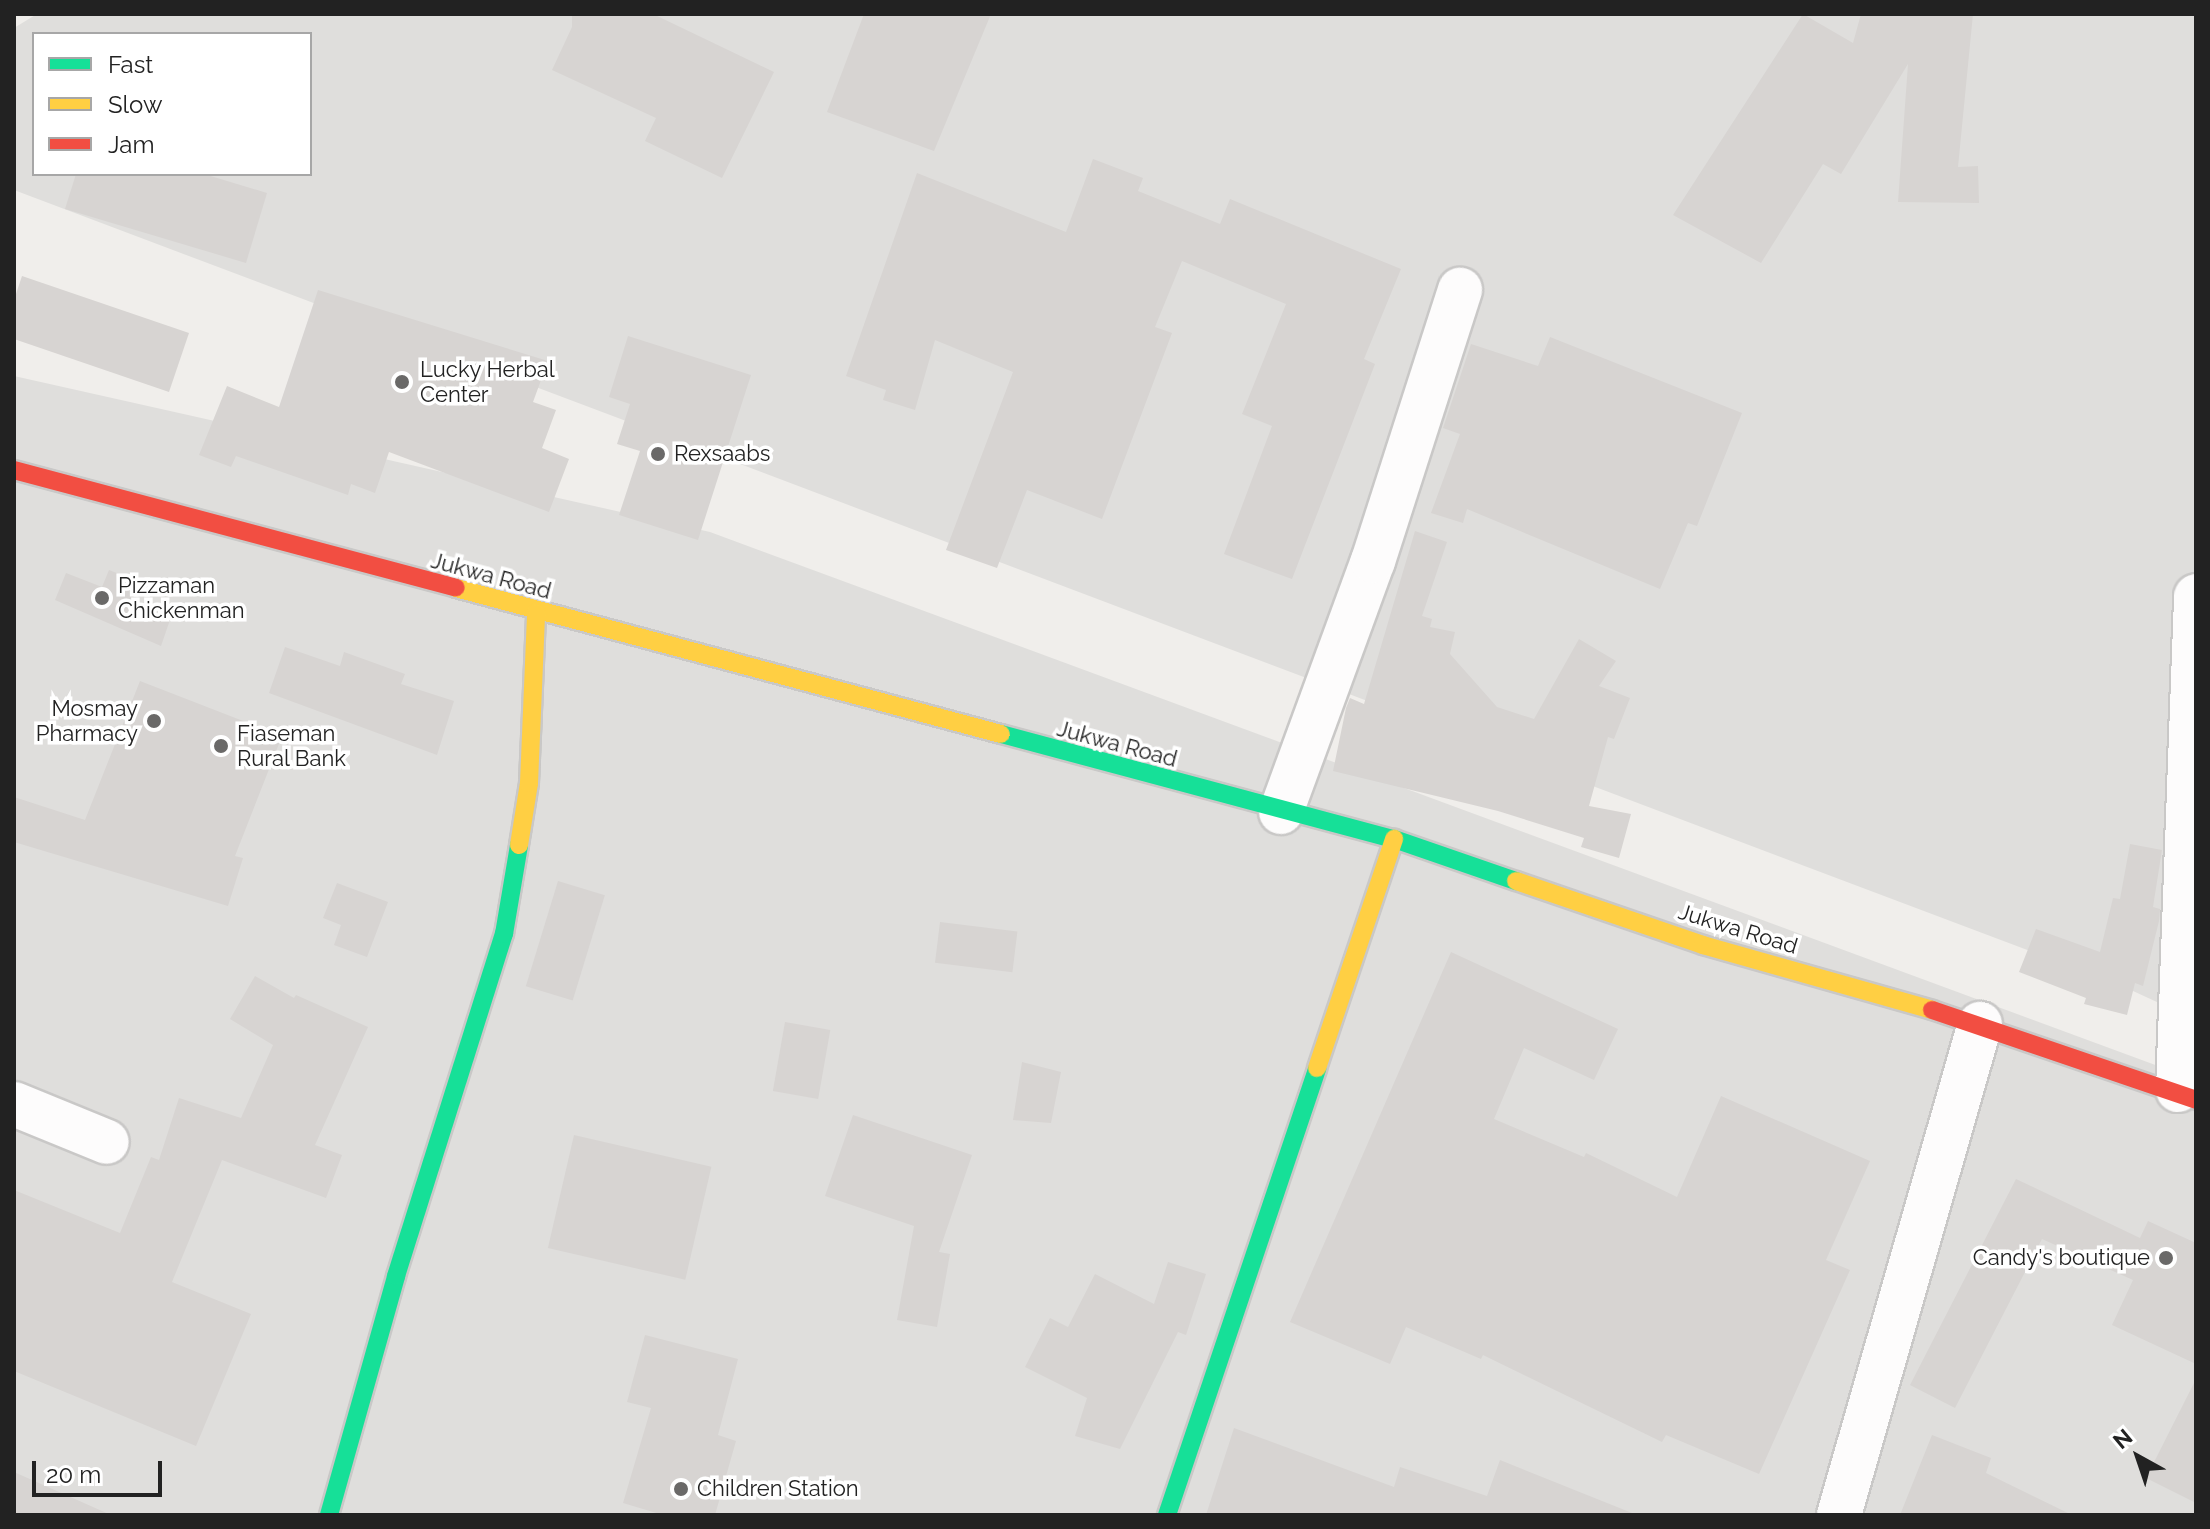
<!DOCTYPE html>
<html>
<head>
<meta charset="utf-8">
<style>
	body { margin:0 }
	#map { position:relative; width:2210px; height:1529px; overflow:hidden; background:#f0eeeb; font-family:Raleway,sans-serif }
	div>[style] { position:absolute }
	.residential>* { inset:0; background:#dfdedc }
	.building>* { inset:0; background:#d7d4d2; transform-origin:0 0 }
	.roads { filter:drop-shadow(2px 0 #c9c8c7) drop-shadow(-2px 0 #c9c8c7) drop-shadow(0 2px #c9c8c7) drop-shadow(0 -2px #c9c8c7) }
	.street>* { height:44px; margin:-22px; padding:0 22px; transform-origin:22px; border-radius:22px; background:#fdfcfc }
	.fast>* { height:18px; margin:-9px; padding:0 9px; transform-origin:9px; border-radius:9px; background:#16e098 }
	.slow>* { height:18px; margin:-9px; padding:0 9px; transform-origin:9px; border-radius:9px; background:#ffcf43 }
	.jam>* { height:18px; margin:-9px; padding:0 9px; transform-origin:9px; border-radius:9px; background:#f24e42 }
	.dots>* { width:22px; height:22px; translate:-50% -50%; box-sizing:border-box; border:4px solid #fff; border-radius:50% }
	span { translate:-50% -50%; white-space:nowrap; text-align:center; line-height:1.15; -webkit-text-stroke:7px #fff; paint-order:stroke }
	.poi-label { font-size:22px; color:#222 }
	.left { translate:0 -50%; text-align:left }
	.right { translate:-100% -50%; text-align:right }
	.street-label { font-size:22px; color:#222 }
	.frame { position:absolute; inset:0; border:16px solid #222; pointer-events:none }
	.legend { position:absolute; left:32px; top:32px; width:280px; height:144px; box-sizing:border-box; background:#fff; border:2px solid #a7a7a7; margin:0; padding:10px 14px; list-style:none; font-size:24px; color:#222 }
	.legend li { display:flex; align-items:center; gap:16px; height:40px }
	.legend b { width:40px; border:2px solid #a7a7a7 }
	.north { position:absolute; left:2098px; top:1417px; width:80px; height:80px; -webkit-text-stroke:6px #fff; paint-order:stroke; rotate:320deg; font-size:22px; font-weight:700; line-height:32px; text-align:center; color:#222 }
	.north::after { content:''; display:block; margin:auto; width:28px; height:36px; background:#222; clip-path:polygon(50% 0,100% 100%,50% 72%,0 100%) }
	.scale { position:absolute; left:32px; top:1461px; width:130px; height:36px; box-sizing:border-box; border:4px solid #222; border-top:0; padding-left:10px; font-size:24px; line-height:28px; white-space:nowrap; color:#222; -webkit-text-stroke:6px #fff; paint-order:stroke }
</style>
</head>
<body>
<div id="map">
	<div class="residential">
		<div style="clip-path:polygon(evenodd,37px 14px,2196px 14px,2196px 1020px,2120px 985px,14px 190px,14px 28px,37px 14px,34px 34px,310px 34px,310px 174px,34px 174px,34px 34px)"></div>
		<div style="clip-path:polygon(14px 376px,710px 532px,2196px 1080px,2196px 1515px,14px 1515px)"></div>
	</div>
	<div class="building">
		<div style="clip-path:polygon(572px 14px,653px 14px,774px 72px,722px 178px,645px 141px,656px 118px,552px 70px,572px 27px)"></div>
		<div style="clip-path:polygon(864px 14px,991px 14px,934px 151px,827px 112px)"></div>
		<div style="clip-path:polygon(1803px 14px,1853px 43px,1861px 14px,1973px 14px,1958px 167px,1978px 166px,1979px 203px,1898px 202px,1908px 64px,1841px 174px,1823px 164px,1761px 263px,1673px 215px)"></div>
		<div style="clip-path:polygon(1093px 159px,1143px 178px,1138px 191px,1220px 224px,1230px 199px,1401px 269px,1364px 359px,1375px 364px,1292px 579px,1224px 554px,1272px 426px,1242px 414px,1286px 304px,1182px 261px,1155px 327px,1172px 333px,1102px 519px,1027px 490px,997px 568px,946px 550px,1013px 372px,935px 340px,915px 410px,883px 400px,886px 390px,846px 376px,917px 173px,1066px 232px)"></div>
		<div style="clip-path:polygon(76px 174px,204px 174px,267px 193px,246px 263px,65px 209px)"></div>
		<div style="clip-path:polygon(22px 276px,189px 333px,169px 392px,14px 339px,14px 300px)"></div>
		<div style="clip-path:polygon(318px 290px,548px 361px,533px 402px,556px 410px,542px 448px,569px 459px,549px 512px,389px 452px,375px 493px,351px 484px,348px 495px,236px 456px,231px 467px,199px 455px,227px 386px,279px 407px)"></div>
		<div style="clip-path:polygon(628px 336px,751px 375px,698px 540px,619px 515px,640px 451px,617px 444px,630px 404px,609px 397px)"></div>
		<div style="clip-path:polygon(1550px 337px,1742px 413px,1697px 526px,1688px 523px,1660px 589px,1467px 509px,1463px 523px,1431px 513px,1460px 434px,1443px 428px,1471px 344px,1538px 366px)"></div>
		<div style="clip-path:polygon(1415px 531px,1447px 542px,1422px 616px,1432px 619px,1430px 627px,1455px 632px,1450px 654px,1497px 707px,1534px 719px,1579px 639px,1616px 661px,1599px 686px,1630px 698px,1614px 739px,1608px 737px,1589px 806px,1631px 814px,1619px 858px,1581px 847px,1584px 838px,1498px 811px,1333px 771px,1346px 708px,1350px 698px,1364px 704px)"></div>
		<div style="clip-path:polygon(109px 570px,142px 583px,135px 600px,172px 614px,161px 646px,55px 600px,66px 573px,102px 587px)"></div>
		<div style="clip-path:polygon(285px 647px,340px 666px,344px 652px,405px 674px,401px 684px,454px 701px,437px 755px,269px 693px)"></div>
		<div style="clip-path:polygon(140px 681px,282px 736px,235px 856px,243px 858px,228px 906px,14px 842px,14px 797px,85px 820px)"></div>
		<div style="clip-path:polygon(2130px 844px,2162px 850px,2153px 907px,2160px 909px,2159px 921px,2143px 986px,2135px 983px,2127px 1015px,2084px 1004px,2086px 998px,2019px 972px,2036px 929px,2100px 952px,2113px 898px,2120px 899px)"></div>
		<div style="left:558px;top:881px;width:49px;height:110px;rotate:17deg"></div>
		<div style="clip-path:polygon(337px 883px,388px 902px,367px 957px,334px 945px,341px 925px,323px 918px)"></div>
		<div style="left:940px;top:922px;width:78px;height:41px;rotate:7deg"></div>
		<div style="clip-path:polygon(1451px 952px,1618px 1029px,1594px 1080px,1524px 1048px,1494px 1119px,1584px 1157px,1586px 1153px,1677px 1197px,1721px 1096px,1870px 1161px,1826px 1260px,1850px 1270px,1759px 1474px,1666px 1435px,1662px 1442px,1483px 1355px,1481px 1359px,1406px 1327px,1390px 1364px,1290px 1322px)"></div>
		<div style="clip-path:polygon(255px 976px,294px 998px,296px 995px,368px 1027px,315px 1145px,342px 1155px,326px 1198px,222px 1160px,172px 1282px,251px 1314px,196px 1446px,14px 1371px,14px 1190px,120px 1233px,151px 1157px,159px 1160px,179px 1098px,241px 1118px,273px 1045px,230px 1019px)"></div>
		<div style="left:785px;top:1022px;width:46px;height:70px;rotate:10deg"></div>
		<div style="clip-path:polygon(1022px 1062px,1061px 1072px,1051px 1123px,1013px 1120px)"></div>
		<div style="clip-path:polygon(853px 1115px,972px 1155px,939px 1252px,950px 1254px,937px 1327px,897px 1320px,914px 1226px,825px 1196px)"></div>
		<div style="left:574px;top:1135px;width:141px;height:116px;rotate:13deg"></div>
		<div style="clip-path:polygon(2016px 1179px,2140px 1238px,2148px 1221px,2196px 1243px,2196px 1364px,2112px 1325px,2133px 1280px,2042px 1239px,1955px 1408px,1910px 1385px)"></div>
		<div style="clip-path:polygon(1168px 1262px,1206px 1274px,1186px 1335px,1178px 1332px,1120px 1449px,1075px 1436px,1087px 1398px,1025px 1367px,1050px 1318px,1068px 1327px,1095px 1274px,1154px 1304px)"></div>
		<div style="clip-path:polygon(645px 1335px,738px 1359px,718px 1435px,736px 1441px,715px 1515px,663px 1515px,623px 1503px,651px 1408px,627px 1402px)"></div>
		<div style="clip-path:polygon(2196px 1379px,2196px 1503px,2146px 1478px)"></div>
		<div style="clip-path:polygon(1234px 1428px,1394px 1487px,1400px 1467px,1487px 1496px,1500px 1460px,1637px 1515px,1206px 1515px)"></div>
		<div style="clip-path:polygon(1932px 1435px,1991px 1458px,1986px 1473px,2072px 1515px,1900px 1515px)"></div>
		<div style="clip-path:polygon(14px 1472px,111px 1515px,14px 1515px)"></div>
	</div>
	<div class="roads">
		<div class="street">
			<div style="left:1281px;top:812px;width:267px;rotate:-69.9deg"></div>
			<div style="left:1373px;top:561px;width:285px;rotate:-72.2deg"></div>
			<div style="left:2178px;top:1090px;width:494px;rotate:-87.9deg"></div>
			<div style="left:14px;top:1104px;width:100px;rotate:22.2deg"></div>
			<div style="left:1839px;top:1515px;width:511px;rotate:-73.98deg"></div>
		</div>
		<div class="fast">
			<div style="left:1001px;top:734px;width:407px;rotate:15deg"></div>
			<div style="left:1394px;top:839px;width:129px;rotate:19deg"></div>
			<div style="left:329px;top:1515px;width:248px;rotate:-74.3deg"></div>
			<div style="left:396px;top:1276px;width:359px;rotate:-72.5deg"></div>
			<div style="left:504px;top:934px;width:90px;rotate:-80.4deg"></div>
			<div style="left:1167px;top:1515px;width:471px;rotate:-71.4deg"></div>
		</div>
		<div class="slow">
			<div style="left:456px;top:588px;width:564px;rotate:15deg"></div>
			<div style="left:519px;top:845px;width:63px;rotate:-80.8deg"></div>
			<div style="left:529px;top:783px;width:170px;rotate:-87.6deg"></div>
			<div style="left:1516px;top:881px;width:198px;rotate:18.9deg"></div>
			<div style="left:1703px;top:945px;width:238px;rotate:15.8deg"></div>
			<div style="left:1317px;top:1068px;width:242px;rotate:-71.4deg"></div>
		</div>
		<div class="jam">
			<div style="left:14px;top:470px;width:457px;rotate:14.9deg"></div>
			<div style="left:1932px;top:1010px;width:279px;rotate:18.8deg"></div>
		</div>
	</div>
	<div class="dots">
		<div style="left:402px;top:382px;background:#6a6968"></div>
		<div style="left:658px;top:454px;background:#6a6968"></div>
		<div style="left:102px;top:598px;background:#6a6968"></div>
		<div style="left:154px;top:721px;background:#6a6968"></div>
		<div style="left:221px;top:746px;background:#6a6968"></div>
		<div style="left:2166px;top:1258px;background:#6a6968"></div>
		<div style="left:681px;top:1489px;background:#6a6968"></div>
	</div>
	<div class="poi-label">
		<span class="left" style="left:420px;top:382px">Lucky Herbal<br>Center</span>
		<span class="left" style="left:674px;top:454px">Rexsaabs</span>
		<span class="left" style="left:118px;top:598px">Pizzaman<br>Chickenman</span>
		<span class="right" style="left:138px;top:721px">Mosmay<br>Pharmacy</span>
		<span class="left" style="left:237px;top:746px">Fiaseman<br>Rural Bank</span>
		<span class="right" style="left:2150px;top:1258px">Candy's boutique</span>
		<span class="left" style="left:697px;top:1489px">Children Station</span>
	</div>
	<div class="street-label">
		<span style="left:491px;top:576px;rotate:15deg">Jukwa Road</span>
		<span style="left:1117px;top:744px;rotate:15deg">Jukwa Road</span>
		<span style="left:1738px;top:929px;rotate:17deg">Jukwa Road</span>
	</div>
	<div class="frame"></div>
	<ul class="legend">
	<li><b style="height:10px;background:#16e098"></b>Fast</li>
	<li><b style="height:10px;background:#ffcf43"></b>Slow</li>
	<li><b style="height:10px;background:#f24e42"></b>Jam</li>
	</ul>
	<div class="north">N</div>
	<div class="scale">20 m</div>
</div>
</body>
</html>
